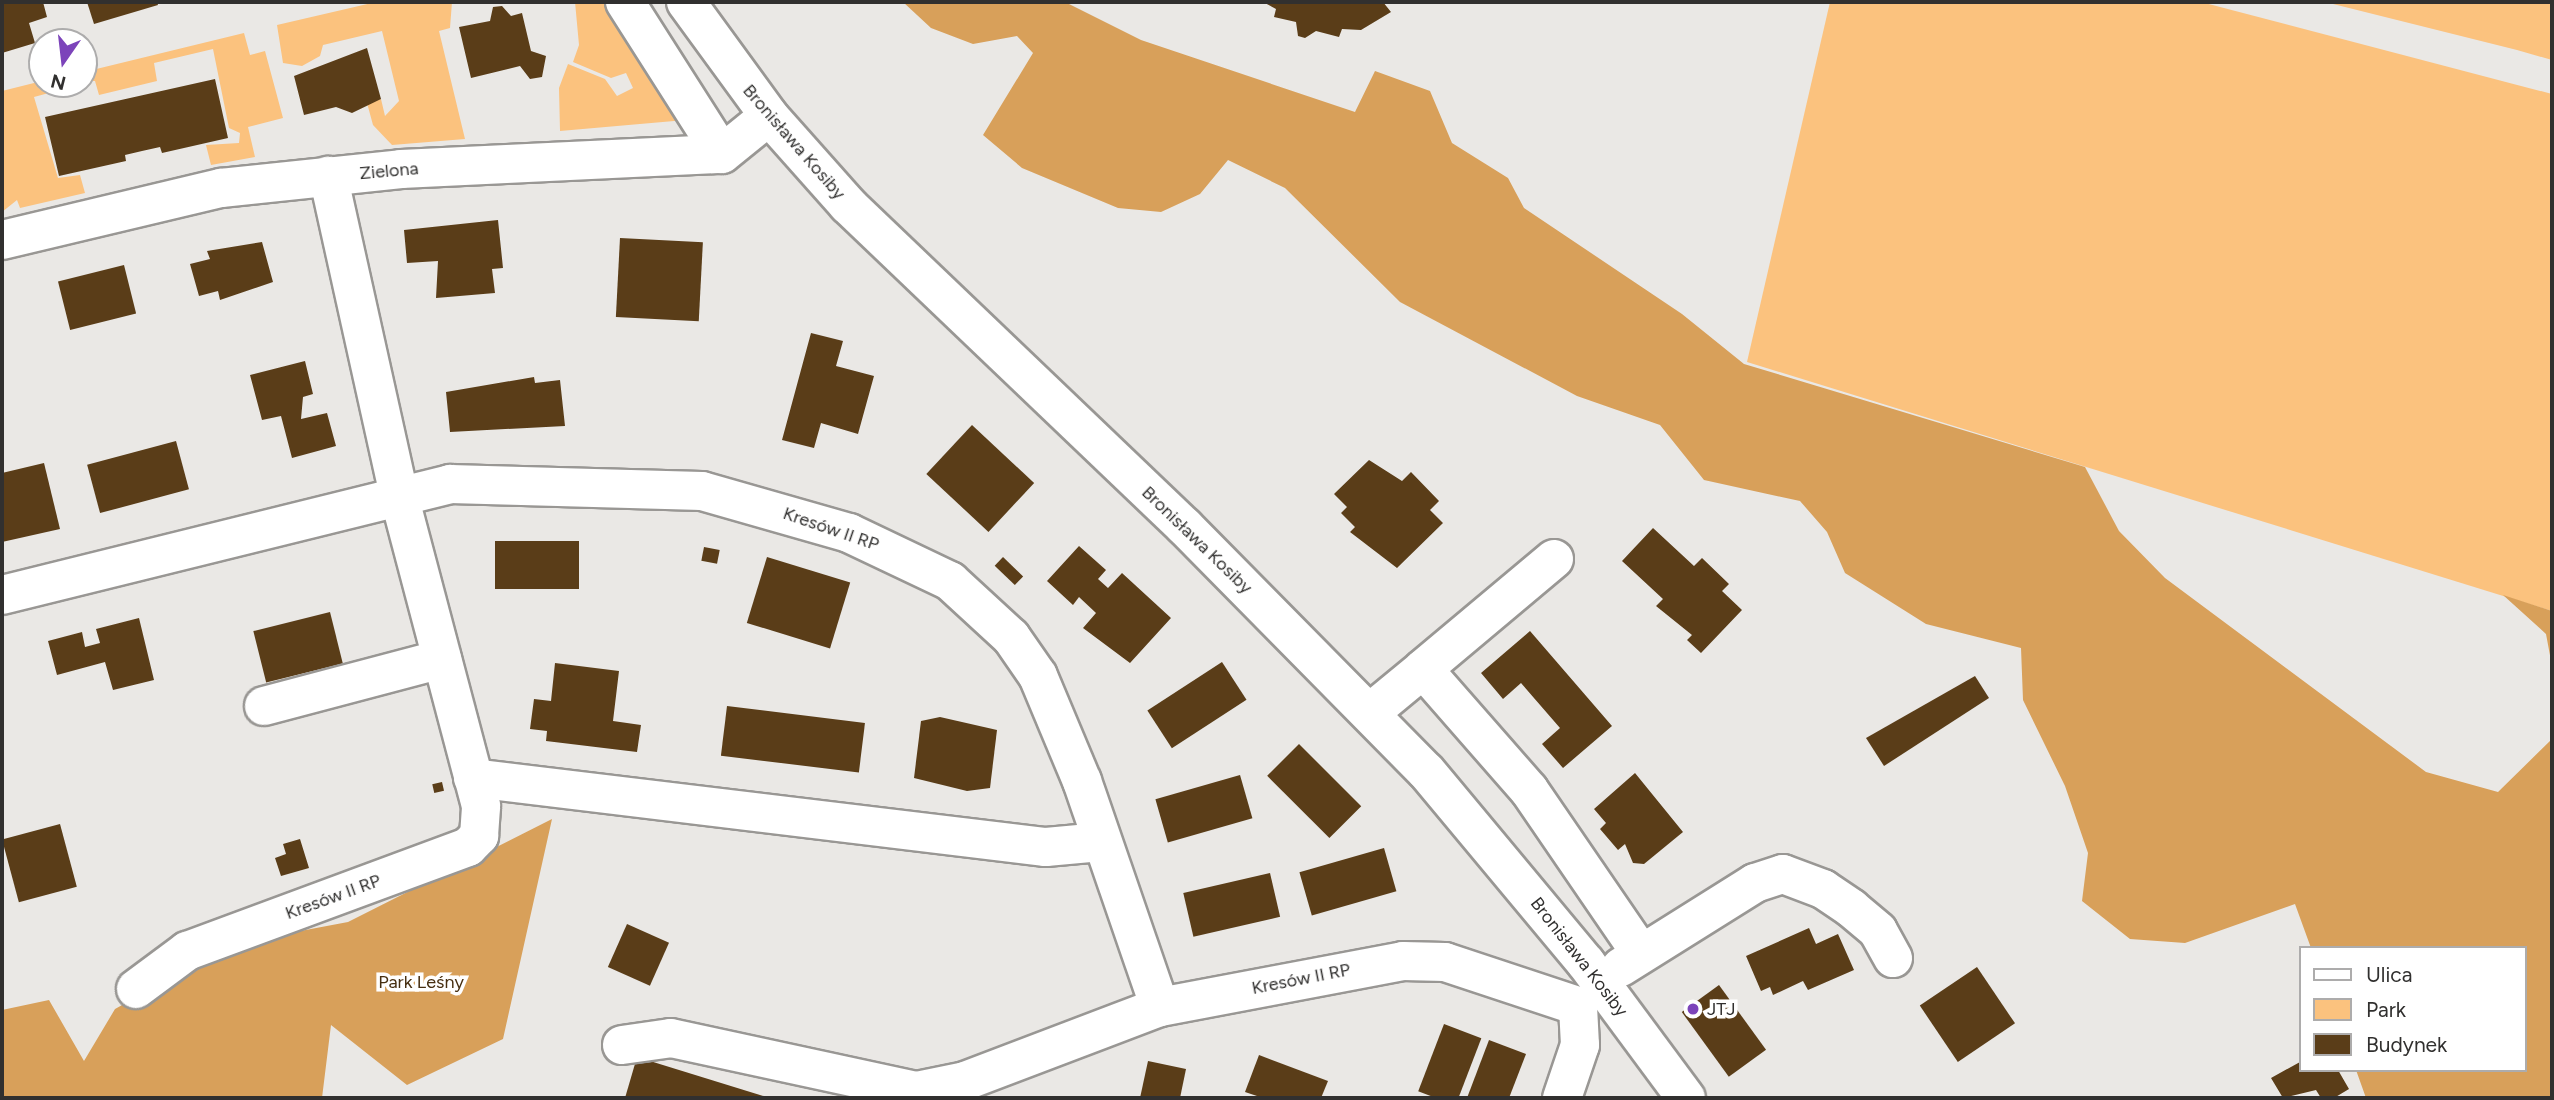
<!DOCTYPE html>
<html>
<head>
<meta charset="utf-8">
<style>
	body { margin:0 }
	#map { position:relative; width:2554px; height:1100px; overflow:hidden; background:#eae8e5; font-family:Figtree,sans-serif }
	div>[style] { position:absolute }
	.green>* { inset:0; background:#fbc27e }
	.forest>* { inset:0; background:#d8a05a }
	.building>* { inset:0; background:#5a3d18; transform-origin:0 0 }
	.roads { filter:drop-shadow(2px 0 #999794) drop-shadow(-2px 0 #999794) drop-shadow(0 2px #999794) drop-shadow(0 -2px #999794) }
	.minor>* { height:38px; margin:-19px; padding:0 19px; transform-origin:19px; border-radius:19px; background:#fff }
	.dots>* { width:19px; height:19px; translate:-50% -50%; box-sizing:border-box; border:4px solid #fff; border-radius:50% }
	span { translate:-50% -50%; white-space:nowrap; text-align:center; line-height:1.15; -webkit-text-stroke:7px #fff; paint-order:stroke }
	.street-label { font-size:18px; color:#31302f }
	.park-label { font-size:18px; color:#472f11 }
	.poi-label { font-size:18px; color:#31302f }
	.left { translate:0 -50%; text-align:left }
	.frame { position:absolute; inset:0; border:4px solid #31302f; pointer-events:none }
	.legend { position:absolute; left:2299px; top:946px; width:228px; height:126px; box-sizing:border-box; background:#fff; border:2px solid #adacac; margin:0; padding:9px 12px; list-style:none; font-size:21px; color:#31302f }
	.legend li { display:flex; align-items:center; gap:14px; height:35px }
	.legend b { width:35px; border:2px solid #adacac }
	.north { position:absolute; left:28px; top:28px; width:70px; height:70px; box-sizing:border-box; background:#fff; border:2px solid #adacac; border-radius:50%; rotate:194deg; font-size:19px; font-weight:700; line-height:28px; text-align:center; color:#31302f }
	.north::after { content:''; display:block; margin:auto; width:24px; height:32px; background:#7c44ba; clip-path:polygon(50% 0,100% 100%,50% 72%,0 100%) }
</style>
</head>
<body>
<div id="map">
	<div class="green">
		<div style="clip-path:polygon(376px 2px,452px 2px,450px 28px,439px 31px,465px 139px,392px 145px,373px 125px,367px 103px,381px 99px,385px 116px,399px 101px,382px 31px,323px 45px,320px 56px,302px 66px,283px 63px,277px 25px)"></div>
		<div style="clip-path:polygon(575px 2px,612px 2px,697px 119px,560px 131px,559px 88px,568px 64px,605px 79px,617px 96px,633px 88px,626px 73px,611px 78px,573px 62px,579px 45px)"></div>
		<div style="clip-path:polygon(1830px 2px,2201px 2px,2552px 94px,2552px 611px,1747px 362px)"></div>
		<div style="clip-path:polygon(2325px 2px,2552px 2px,2552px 60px,2517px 50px)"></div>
		<div style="clip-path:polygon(244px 33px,250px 55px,265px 51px,283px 118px,248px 127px,255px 157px,211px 165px,206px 145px,239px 143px,240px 133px,229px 128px,213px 49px,154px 63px,157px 81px,99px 95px,95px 81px,84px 81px,84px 72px)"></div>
		<div style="clip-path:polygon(42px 81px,82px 84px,34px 97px,58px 178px,80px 175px,85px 193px,20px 208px,17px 200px,2px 212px,2px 91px)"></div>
	</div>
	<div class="forest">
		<div style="clip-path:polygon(903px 2px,1065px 2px,1141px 40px,1355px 112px,1375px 71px,1430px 91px,1452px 143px,1508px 178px,1524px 208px,1682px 314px,1744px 364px,2085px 467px,2119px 531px,2165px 578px,2426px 772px,2498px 792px,2552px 739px,2552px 1098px,2366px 1098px,2356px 1070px,2524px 1070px,2524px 948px,2311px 948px,2295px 904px,2185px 943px,2130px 939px,2082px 901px,2088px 853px,2065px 786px,2023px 700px,2021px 648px,1926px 624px,1845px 573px,1827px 532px,1800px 501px,1704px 480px,1660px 425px,1577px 396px,1400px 302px,1285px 188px,1228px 160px,1200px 194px,1161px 212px,1118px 208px,1022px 168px,983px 135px,1033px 53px,1017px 36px,973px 44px,931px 28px)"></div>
		<div style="clip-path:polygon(2503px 595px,2552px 611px,2552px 666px,2546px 634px)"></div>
		<div style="clip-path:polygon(552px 819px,503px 1039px,407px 1085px,331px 1025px,322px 1098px,2px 1098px,2px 1010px,49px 1000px,84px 1061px,115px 1009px,232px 944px,348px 922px)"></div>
	</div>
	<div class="building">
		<div style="clip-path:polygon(2px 2px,43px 2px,47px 17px,29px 23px,35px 43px,2px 53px)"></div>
		<div style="clip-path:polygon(87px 2px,157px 2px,158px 5px,94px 24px)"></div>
		<div style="clip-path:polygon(1263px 2px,1383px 2px,1391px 12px,1361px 30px,1342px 29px,1339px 37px,1316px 31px,1305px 38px,1298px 36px,1296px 22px,1274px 17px,1276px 9px)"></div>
		<div style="clip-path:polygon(502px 6px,511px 16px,522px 13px,531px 51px,546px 56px,542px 77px,530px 79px,520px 66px,471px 78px,459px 27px,490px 21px,493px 7px)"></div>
		<div style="clip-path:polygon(367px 48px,381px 99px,352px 113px,336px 107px,304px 115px,294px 76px)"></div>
		<div style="clip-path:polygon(215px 79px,228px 138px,162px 153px,160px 147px,142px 151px,125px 155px,126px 161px,59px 176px,45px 117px)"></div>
		<div style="clip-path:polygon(498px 220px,503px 268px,492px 269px,495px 293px,436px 298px,438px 261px,407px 263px,404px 230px)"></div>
		<div style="left:620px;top:238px;width:83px;height:79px;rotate:3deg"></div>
		<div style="clip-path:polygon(262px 242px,273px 282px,220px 300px,218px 291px,199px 296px,190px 264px,210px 259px,207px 251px)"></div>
		<div style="left:124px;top:265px;width:50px;height:68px;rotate:76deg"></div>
		<div style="clip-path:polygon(811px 333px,843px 341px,836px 366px,874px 376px,858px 434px,821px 423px,814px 448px,782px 440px)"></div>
		<div style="clip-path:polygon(305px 361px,313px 394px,303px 397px,301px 419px,327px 413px,336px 446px,292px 458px,281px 416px,262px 420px,250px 375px)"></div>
		<div style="clip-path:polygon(534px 377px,535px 383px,560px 380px,565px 426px,450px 432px,446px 392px)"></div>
		<div style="left:972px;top:425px;width:85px;height:67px;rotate:43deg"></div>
		<div style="left:176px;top:441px;width:50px;height:92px;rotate:75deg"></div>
		<div style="clip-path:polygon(1369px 460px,1402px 481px,1411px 472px,1439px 501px,1430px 510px,1443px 523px,1397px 568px,1350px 532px,1355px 527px,1341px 513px,1347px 507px,1334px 494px)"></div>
		<div style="clip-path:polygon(44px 463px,60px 529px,2px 542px,2px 473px)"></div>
		<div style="clip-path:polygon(1653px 528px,1694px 566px,1702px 558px,1729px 584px,1722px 591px,1742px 610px,1701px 653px,1687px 640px,1692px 635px,1656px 606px,1663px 599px,1622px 561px)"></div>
		<div style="left:579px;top:541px;width:48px;height:84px;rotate:90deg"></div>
		<div style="clip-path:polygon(1079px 546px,1106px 570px,1098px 579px,1108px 588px,1122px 573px,1171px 618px,1130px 663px,1083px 628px,1096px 613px,1079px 597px,1073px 605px,1047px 581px)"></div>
		<div style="left:704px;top:547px;width:16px;height:14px;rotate:11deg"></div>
		<div style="left:767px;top:557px;width:87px;height:69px;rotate:17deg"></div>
		<div style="left:1003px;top:557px;width:28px;height:12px;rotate:44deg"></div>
		<div style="left:330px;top:612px;width:53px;height:79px;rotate:76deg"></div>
		<div style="clip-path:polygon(139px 618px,154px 680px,113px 690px,105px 662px,57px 675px,48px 641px,82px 632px,85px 647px,100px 643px,96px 629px)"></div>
		<div style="clip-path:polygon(1530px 631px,1612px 726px,1563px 768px,1542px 744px,1560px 728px,1521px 683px,1503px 699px,1481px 673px)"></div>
		<div style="left:1222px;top:662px;width:45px;height:89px;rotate:57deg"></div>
		<div style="clip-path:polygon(555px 663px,619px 671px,613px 721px,641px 725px,637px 752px,546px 741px,547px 731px,530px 729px,534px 699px,551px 701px)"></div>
		<div style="clip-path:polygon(1975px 676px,1989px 698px,1884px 766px,1866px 738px)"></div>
		<div style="left:727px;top:706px;width:139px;height:50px;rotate:7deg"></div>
		<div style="clip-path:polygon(940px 717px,997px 730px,990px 788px,967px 791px,914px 778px,921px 721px)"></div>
		<div style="left:1299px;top:744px;width:88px;height:45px;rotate:45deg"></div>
		<div style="clip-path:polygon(1635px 773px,1683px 832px,1644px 864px,1633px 863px,1625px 844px,1618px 850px,1600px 829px,1606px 823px,1594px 809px)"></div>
		<div style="left:1240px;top:775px;width:45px;height:88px;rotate:74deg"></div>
		<div style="left:442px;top:782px;width:9px;height:10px;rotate:77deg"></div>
		<div style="left:60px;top:824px;width:65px;height:60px;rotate:75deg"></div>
		<div style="clip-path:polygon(300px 839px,309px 868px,281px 876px,275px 858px,286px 854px,283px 844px)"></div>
		<div style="left:1384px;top:848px;width:45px;height:88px;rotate:74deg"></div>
		<div style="left:1270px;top:873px;width:45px;height:89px;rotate:77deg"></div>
		<div style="left:627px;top:924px;width:46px;height:47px;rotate:24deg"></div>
		<div style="clip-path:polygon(1809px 928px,1816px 944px,1838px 934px,1854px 970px,1808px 990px,1803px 981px,1773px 995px,1770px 987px,1761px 991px,1746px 956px)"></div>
		<div style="left:1977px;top:967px;width:68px;height:69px;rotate:56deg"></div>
		<div style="left:1719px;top:985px;width:80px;height:46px;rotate:54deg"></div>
		<div style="left:1444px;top:1024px;width:40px;height:72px;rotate:21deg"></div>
		<div style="clip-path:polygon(1489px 1040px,1526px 1054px,1509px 1098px,1467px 1098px)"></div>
		<div style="clip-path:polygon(1259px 1055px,1328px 1081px,1321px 1098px,1263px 1098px,1245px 1092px)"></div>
		<div style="clip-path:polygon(637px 1057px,770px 1098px,625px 1098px)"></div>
		<div style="clip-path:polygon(1148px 1061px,1186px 1069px,1180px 1098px,1140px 1098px)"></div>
		<div style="clip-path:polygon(2300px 1062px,2300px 1070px,2338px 1070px,2349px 1089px,2334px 1098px,2321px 1098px,2316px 1090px,2283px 1098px,2271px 1078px)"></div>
	</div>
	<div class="roads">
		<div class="minor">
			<div style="left:625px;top:2px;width:180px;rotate:57.5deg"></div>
			<div style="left:686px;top:2px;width:141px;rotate:53.9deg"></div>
			<div style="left:769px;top:116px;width:119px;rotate:48.4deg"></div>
			<div style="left:848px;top:205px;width:465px;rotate:43.7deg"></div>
			<div style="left:1184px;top:526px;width:344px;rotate:45.4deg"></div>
			<div style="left:1426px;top:771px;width:250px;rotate:50.2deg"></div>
			<div style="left:1586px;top:963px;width:168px;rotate:53.5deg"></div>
			<div style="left:2px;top:240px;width:225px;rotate:-13.4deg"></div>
			<div style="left:221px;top:188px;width:181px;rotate:-6deg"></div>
			<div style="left:401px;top:169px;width:321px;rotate:-2.7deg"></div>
			<div style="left:722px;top:154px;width:60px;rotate:-39deg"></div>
			<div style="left:1554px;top:559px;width:171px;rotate:140deg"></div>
			<div style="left:1423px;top:669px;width:161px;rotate:48.8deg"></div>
			<div style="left:1529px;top:790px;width:196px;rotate:55.6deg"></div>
			<div style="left:2px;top:595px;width:462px;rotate:-13.9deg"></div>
			<div style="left:450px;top:484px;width:252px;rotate:1.6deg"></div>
			<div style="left:702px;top:491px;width:153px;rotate:15.9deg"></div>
			<div style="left:849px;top:533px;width:112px;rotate:25.4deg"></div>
			<div style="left:950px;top:581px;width:83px;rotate:42.6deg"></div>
			<div style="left:1011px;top:637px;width:47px;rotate:55.3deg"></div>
			<div style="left:1038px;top:676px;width:114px;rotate:67.3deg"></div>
			<div style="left:1082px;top:781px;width:239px;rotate:71deg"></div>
			<div style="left:264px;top:706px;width:184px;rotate:-14.8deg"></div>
			<div style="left:1371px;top:712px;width:67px;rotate:-39.6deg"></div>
			<div style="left:473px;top:778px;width:577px;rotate:6.87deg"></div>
			<div style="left:1046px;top:847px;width:55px;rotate:-5.2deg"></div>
			<div style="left:1621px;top:967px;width:158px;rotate:-32.1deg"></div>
			<div style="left:1755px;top:883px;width:29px;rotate:-18deg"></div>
			<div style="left:1783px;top:874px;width:43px;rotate:20.6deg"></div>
			<div style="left:1823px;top:889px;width:34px;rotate:34deg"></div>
			<div style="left:1851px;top:908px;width:35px;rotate:40deg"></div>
			<div style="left:1878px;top:931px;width:31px;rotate:61deg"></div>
			<div style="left:136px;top:989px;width:64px;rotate:-36.7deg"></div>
			<div style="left:187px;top:951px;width:300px;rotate:-20.3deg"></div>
			<div style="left:468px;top:847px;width:16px;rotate:-45deg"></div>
			<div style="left:479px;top:836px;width:30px;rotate:-86deg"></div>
			<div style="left:481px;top:806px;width:322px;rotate:-104.8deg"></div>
			<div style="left:399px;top:495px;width:327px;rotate:-102.5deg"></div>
			<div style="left:622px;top:1045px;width:49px;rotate:-8.1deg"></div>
			<div style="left:671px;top:1038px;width:251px;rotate:12.2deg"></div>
			<div style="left:916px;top:1091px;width:50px;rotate:-11.5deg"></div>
			<div style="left:965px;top:1081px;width:209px;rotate:-20.8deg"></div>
			<div style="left:1160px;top:1007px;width:247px;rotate:-10.7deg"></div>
			<div style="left:1403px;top:961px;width:42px;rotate:1.4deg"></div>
			<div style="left:1445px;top:962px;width:140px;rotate:18.3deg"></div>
			<div style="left:1562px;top:1098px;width:56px;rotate:-71.2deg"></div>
			<div style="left:1580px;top:1045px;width:39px;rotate:-93deg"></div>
		</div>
	</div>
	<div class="dots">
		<div style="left:1693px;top:1009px;background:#7c44ba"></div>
	</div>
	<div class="street-label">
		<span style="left:794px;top:142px;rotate:49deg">Bronisława Kosiby</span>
		<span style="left:389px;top:171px;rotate:-5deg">Zielona</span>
		<span style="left:831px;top:529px;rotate:19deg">Kresów II RP</span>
		<span style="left:1197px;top:540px;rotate:44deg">Bronisława Kosiby</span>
		<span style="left:333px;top:897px;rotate:-20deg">Kresów II RP</span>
		<span style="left:1579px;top:957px;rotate:52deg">Bronisława Kosiby</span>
		<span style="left:1301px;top:979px;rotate:-11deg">Kresów II RP</span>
	</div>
	<div class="park-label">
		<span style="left:421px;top:982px">Park Leśny</span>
	</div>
	<div class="poi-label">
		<span class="left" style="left:1707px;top:1009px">JTJ</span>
	</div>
	<div class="frame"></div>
	<ul class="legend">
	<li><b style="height:9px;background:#fff"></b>Ulica</li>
	<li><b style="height:19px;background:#fbc27e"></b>Park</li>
	<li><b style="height:19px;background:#5a3d18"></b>Budynek</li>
	</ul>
	<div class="north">N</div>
</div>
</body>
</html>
